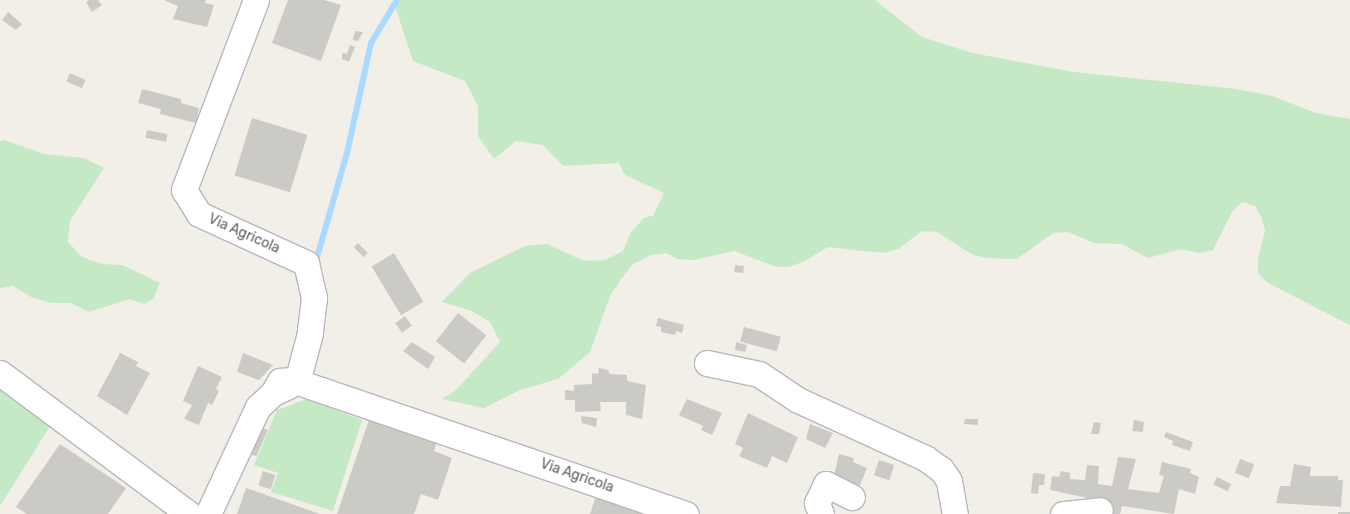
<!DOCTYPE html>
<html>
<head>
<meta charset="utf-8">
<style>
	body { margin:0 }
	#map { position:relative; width:1350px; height:514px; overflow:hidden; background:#f1efe8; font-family:Rubik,sans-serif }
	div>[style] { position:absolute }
	.green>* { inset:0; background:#c5e8c5 }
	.stream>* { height:6px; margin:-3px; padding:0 3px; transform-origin:3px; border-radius:3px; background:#aadaff }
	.building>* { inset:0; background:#cccac5; transform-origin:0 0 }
	.roads { filter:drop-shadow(1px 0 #b5b8bc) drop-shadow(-1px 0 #b5b8bc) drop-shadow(0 1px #b5b8bc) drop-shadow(0 -1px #b5b8bc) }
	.minor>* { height:25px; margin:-12.5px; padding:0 12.5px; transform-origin:12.5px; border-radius:12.5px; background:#fff }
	span { translate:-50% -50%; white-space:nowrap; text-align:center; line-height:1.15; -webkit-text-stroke:5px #fff; paint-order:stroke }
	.street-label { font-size:14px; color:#5f6368 }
</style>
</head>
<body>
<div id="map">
	<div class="green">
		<div style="clip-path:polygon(396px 0,875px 0,922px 37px,972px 53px,1074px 72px,1236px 89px,1272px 96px,1316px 113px,1350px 119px,1350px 325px,1268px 283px,1258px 273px,1258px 258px,1265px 231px,1262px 218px,1255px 206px,1242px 202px,1232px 212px,1213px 250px,1199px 253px,1181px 249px,1148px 258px,1122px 244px,1095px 243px,1067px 232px,1053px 233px,1017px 259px,988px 258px,973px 255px,937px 232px,922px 231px,898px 249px,884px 253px,828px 247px,803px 262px,788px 267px,774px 266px,734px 251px,693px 260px,678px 259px,666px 253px,651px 255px,633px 264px,621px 279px,610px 296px,590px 352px,558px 379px,520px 390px,484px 408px,442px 399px,456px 390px,500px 342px,490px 322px,472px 311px,442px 302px,470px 273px,525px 246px,547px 244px,584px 261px,605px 260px,623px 251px,631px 232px,645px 217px,653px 216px,664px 193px,625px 175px,619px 163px,563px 166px,543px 145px,516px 141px,494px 159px,478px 136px,478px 106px,465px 81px,413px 61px,395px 6px)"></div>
		<div style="clip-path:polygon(4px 140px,44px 154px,84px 158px,104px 168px,70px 221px,68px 242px,82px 257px,102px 264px,122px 265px,160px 283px,153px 299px,144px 304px,129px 299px,89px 312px,71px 303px,51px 303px,31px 297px,13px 286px,0 288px,0 141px)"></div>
		<div style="clip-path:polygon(0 387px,50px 426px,0 506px)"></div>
		<div style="clip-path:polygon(307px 399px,362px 420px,333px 511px,271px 492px,278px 473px,254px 465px,277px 410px)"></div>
	</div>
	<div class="stream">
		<div style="left:317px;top:257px;width:108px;rotate:-73.9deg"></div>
		<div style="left:347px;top:153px;width:113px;rotate:-77.7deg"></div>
		<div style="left:371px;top:43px;width:50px;rotate:-58.8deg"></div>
	</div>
	<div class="building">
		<div style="clip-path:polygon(89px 0,98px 0,102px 5px,92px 12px,86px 2px)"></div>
		<div style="clip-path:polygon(164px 0,206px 0,205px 3px,214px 5px,207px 27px,173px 19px,178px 6px)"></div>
		<div style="clip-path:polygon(288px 0,324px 0,341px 5px,321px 61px,272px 43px)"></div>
		<div style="clip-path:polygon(8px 12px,22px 24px,16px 30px,2px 20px)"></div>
		<div style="clip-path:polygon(355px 31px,363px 32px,358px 41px,353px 40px)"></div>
		<div style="clip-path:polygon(350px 45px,355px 47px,349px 62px,342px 59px,342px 53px,347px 54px)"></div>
		<div style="left:70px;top:73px;width:17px;height:9px;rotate:24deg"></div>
		<div style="clip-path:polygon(142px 89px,181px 99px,181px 103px,199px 108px,196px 123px,160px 114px,161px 109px,138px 103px)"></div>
		<div style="left:252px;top:118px;width:58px;height:60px;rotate:17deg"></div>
		<div style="left:147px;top:130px;width:21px;height:8px;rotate:11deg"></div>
		<div style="left:358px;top:243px;width:14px;height:6px;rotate:45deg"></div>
		<div style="left:394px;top:253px;width:57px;height:26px;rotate:59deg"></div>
		<div style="left:735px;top:265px;width:9px;height:7px;rotate:6deg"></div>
		<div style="left:458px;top:313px;width:36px;height:36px;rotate:38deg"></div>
		<div style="left:405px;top:316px;width:12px;height:12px;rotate:55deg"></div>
		<div style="clip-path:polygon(658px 318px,684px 325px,682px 333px,676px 331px,675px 335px,661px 332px,661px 327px,656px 326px)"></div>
		<div style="left:744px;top:327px;width:38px;height:15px;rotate:15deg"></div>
		<div style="clip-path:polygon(412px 342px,435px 357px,428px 369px,403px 351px)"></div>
		<div style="clip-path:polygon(736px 342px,747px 345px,745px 352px,735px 350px)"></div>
		<div style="clip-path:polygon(120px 353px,138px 362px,136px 366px,150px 373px,127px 415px,97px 396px)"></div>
		<div style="clip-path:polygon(243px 353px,273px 365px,259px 380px,237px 372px)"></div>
		<div style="clip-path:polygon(198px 366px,222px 377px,216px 389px,219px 391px,212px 405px,208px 403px,199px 425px,184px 419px,192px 405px,183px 401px)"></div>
		<div style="clip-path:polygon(599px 368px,608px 370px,610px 374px,627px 375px,627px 381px,646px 385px,642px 419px,626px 415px,626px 402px,600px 402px,601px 411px,575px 412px,575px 400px,565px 400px,565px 390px,574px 391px,574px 385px,592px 384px,592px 373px,598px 374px)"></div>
		<div style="clip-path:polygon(687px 399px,722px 413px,712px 435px,701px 430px,703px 426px,679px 415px)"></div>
		<div style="clip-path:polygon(748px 413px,798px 437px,787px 463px,772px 456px,767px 468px,739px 456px,743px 448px,735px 444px)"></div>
		<div style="clip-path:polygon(371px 414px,438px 437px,434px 451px,452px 458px,438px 500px,421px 494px,414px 514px,337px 514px)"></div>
		<div style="clip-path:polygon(581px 416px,597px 418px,596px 427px,582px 423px)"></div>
		<div style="clip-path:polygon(965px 419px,978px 419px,978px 425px,964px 424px)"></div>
		<div style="clip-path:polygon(1134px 420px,1144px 422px,1143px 432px,1132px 431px)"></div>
		<div style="clip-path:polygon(1094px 422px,1101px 423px,1099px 434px,1091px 434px)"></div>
		<div style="clip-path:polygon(810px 424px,833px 433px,825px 448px,806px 439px)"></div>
		<div style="left:257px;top:425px;width:12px;height:29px;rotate:24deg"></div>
		<div style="clip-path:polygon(1166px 432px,1193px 442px,1190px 451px,1172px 445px,1173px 441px,1164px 437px)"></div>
		<div style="clip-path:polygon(60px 444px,126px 488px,108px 514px,27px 514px,16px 507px)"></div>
		<div style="clip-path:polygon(839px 454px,854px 458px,853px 462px,867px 468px,857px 492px,832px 484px)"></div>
		<div style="clip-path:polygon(1118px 457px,1136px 459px,1128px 489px,1159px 493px,1164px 476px,1159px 475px,1162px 462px,1191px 469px,1190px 473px,1199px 477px,1195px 494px,1179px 489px,1174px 514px,1122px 506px,1120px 514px,1107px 514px,1111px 503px,1050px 490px,1052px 476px,1059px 477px,1061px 471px,1070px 473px,1070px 479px,1085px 480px,1087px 465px,1099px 466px,1098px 484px,1112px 486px)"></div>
		<div style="left:1240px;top:459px;width:15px;height:15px;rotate:20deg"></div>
		<div style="left:879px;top:460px;width:16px;height:16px;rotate:18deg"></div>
		<div style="clip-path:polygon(1294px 464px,1311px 467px,1310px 476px,1338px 476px,1338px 480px,1343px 480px,1341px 507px,1276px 503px,1280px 486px,1290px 486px)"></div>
		<div style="left:263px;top:471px;width:13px;height:15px;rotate:18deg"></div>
		<div style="clip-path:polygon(1033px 473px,1045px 474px,1044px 485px,1039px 485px,1038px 494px,1031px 493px)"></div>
		<div style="left:1217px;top:477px;width:16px;height:8px;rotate:27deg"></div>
		<div style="clip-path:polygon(246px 488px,320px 514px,237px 514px)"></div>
		<div style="clip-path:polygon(598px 490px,641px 503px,639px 514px,590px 514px)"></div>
		<div style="left:1338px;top:512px;width:12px;height:2px"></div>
	</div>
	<div class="roads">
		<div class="minor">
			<div style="left:256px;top:0;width:203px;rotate:110.8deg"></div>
			<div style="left:184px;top:190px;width:28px;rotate:58deg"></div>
			<div style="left:199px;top:214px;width:118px;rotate:24.6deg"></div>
			<div style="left:306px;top:263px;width:36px;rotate:77deg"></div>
			<div style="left:314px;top:298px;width:35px;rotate:97deg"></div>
			<div style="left:310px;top:333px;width:51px;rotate:104.9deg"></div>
			<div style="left:707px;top:363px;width:53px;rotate:11.9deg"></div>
			<div style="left:759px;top:374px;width:47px;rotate:33.7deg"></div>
			<div style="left:798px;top:400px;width:140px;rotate:24.5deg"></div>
			<div style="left:925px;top:458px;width:19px;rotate:35deg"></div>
			<div style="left:941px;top:469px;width:14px;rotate:56deg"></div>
			<div style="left:949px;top:481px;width:34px;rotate:80deg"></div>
			<div style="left:0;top:373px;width:236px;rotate:36.7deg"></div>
			<div style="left:273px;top:393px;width:14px;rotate:-60deg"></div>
			<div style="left:280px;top:381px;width:12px;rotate:-5deg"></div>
			<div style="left:292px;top:380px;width:416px;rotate:18.8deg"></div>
			<div style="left:208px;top:514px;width:118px;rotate:-65deg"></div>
			<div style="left:258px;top:407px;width:21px;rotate:-43deg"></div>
			<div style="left:273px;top:393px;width:17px;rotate:-25deg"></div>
			<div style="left:821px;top:514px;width:12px;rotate:-110deg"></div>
			<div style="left:817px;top:503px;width:21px;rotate:-65deg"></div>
			<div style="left:826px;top:484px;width:29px;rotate:27deg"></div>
			<div style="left:1063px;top:514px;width:37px;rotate:-6deg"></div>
		</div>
	</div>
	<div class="street-label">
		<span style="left:244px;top:234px;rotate:24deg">Via Agricola</span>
		<span style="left:577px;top:476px;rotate:19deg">Via Agricola</span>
	</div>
</div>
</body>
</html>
